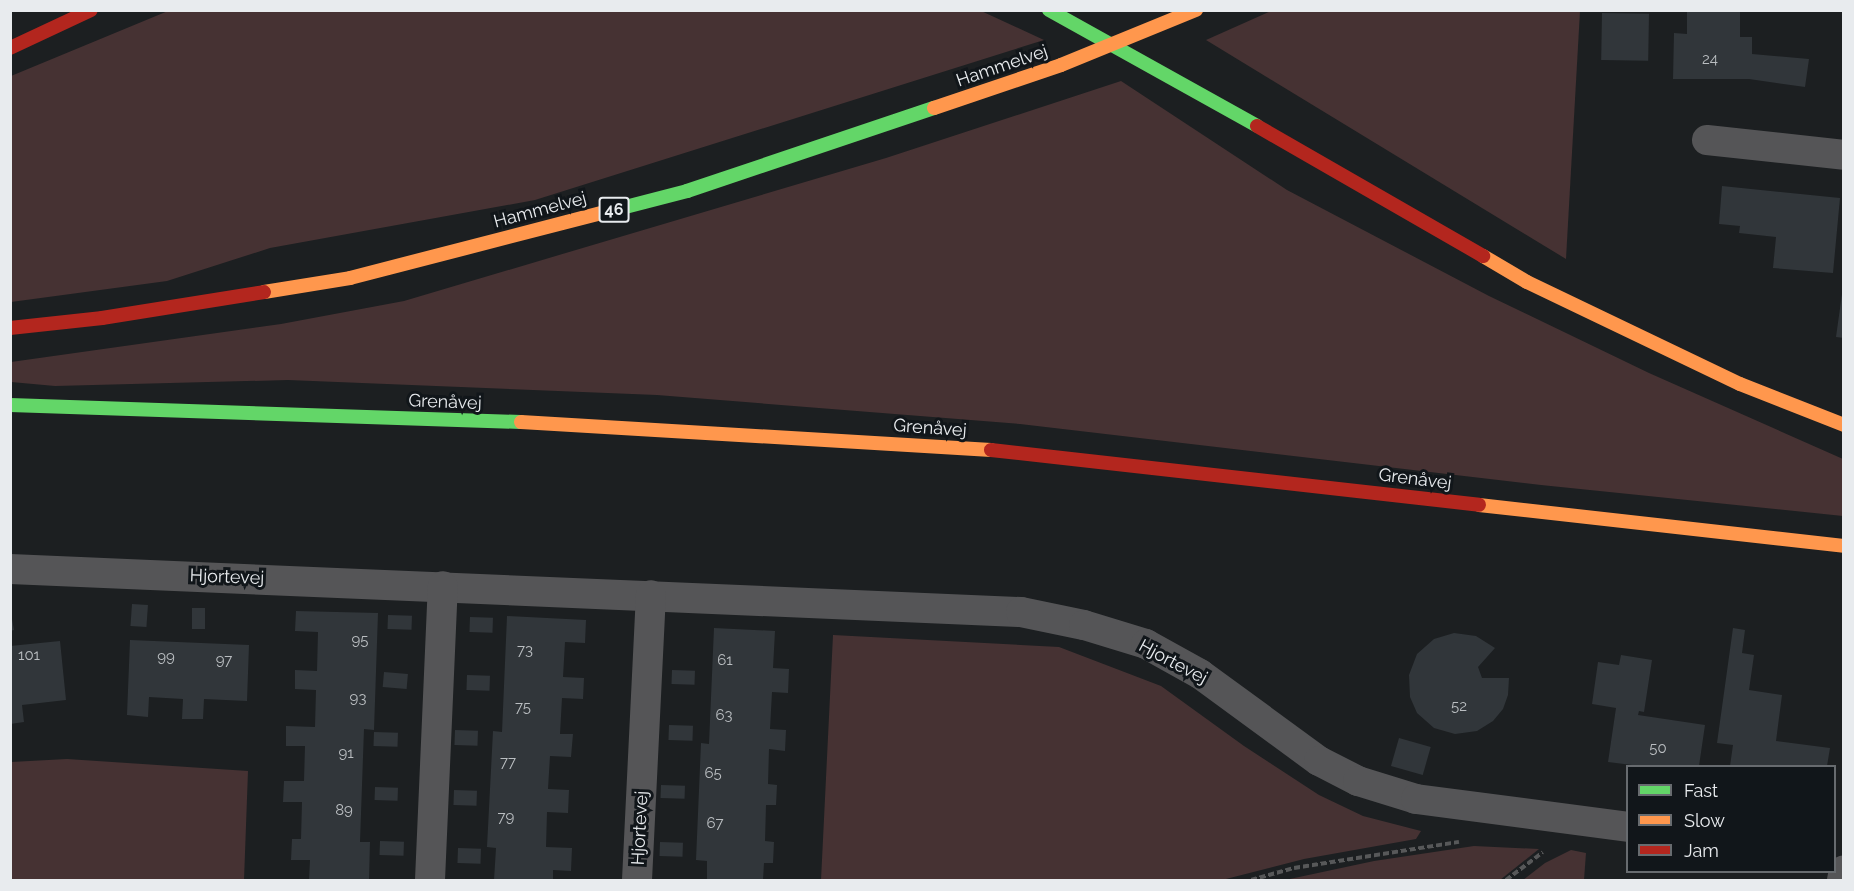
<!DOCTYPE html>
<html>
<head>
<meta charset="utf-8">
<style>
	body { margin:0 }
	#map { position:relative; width:1854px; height:891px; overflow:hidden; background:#1c1f21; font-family:Raleway,sans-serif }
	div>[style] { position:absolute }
	.green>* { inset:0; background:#463233 }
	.building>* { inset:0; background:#31363a; transform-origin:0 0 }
	.path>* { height:4px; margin-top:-2px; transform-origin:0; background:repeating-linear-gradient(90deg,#575859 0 6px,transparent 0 9px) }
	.street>* { height:30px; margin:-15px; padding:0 15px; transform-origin:15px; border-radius:15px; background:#555557 }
	.fast>* { height:14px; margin:-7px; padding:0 7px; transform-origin:7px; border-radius:7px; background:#63d668 }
	.slow>* { height:14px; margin:-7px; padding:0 7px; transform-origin:7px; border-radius:7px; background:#ff974d }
	.jam>* { height:14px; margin:-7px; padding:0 7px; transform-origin:7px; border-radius:7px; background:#b3261e }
	span { translate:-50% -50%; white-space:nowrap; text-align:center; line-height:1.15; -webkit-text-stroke:6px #11161a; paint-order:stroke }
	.number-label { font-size:15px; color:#babec1 }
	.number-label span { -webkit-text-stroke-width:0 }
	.shield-label span { padding:2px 4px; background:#11161a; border:2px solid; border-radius:4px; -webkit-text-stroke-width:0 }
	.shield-label { font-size:16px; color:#e8ebee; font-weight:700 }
	.street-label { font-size:18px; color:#e8ebee }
	.frame { position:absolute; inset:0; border:12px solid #e8ebee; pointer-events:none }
	.legend { position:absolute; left:1626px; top:765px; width:210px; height:108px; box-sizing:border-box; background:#11161a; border:2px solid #676b6f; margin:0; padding:8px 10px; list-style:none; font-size:18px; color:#e8ebee }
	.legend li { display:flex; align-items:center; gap:12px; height:30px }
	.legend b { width:30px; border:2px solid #676b6f }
</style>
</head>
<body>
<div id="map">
	<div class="green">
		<div style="clip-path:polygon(168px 11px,979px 10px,1044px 40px,535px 200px,270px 248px,167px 281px,11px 302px,11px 76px)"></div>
		<div style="clip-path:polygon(1271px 11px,1580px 11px,1566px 259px,1206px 40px)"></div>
		<div style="clip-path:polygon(1121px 81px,1287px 190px,1489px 296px,1649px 373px,1843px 459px,1843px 516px,1541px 485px,1020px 424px,657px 395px,288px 380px,55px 386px,11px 382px,11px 362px,281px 324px,404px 301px,886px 158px)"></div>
		<div style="clip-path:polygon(833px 635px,1059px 647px,1161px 686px,1244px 746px,1319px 795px,1363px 816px,1421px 831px,1416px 839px,1304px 859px,1222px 880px,821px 880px)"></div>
		<div style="clip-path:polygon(67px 759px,248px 771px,244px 880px,11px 880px,11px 762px)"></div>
		<div style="clip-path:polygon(1474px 846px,1539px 849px,1500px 880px,1285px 880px,1374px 861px)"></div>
		<div style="clip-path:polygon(1571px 850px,1586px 853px,1584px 880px,1523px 880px,1545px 863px)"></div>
	</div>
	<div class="building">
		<div style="clip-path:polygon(1687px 10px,1740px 10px,1740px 37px,1752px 37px,1752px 54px,1809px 59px,1805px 87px,1749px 79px,1673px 79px,1674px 33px,1687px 34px)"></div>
		<div style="left:1602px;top:13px;width:47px;height:47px;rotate:1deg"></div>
		<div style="clip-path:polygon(1722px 186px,1840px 198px,1833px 273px,1773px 268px,1776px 237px,1739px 233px,1740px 226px,1719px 224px)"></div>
		<div style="clip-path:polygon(1842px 294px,1844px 295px,1844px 338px,1836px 337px)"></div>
		<div style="left:132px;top:604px;width:16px;height:22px;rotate:4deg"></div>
		<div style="clip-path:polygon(10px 608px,14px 630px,10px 631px)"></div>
		<div style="left:192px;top:608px;width:13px;height:21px"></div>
		<div style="clip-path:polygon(296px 611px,378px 613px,374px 730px,364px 729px,360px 842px,370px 842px,369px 880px,309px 880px,310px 860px,291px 860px,292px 839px,301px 839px,302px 802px,283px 802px,284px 781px,304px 781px,305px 746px,286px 746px,286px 726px,315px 727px,316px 690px,295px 689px,295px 670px,317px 671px,318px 632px,295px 631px)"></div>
		<div style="left:388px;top:615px;width:24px;height:14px;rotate:2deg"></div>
		<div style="clip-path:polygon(507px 616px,586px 620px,585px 643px,565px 642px,563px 677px,584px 678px,583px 699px,562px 698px,560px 734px,573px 734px,571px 757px,550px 756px,548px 789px,569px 790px,568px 813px,547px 812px,546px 847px,572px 848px,571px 871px,553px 870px,553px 880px,494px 880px,496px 848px,487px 847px,493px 731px,502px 732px)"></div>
		<div style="left:470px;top:617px;width:23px;height:15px;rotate:2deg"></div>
		<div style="clip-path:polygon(714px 628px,775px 631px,773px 668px,789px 669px,788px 693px,772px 692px,770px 729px,786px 730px,785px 751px,769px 749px,768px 784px,777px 785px,776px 805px,766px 805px,765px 841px,774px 842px,773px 863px,764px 863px,763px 880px,707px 880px,707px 861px,696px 860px,701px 743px,709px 744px)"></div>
		<div style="clip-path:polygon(1733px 628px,1745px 630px,1742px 653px,1754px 655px,1749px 690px,1782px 695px,1776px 741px,1830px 748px,1827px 766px,1730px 766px,1733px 745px,1717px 743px)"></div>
		<div style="clip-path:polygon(1454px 633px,1476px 636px,1495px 648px,1478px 667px,1482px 678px,1509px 678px,1508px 695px,1503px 709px,1493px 721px,1477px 731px,1455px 734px,1434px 728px,1417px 713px,1410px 697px,1409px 675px,1417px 654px,1434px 639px)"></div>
		<div style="clip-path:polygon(130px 640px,249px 645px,247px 701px,204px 699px,203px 719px,182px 719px,183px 699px,149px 697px,148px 717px,127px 715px)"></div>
		<div style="clip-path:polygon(60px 641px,66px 700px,22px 705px,24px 722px,10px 724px,10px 646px)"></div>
		<div style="clip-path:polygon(1621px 655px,1652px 660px,1644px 712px,1639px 711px,1638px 715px,1705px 725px,1699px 766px,1640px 766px,1608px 762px,1616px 708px,1592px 704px,1598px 662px,1619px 665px)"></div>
		<div style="left:672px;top:670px;width:23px;height:14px;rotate:2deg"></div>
		<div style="left:384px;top:672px;width:24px;height:15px;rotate:5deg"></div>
		<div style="left:467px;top:675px;width:23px;height:15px;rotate:2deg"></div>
		<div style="left:669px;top:725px;width:24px;height:15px;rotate:2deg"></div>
		<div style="left:455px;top:730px;width:23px;height:15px;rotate:2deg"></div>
		<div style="left:374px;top:732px;width:24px;height:14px;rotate:2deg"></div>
		<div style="left:1399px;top:738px;width:33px;height:29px;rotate:16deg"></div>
		<div style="left:661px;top:785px;width:24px;height:13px;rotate:2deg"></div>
		<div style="left:375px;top:787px;width:23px;height:13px;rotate:2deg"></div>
		<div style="left:454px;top:790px;width:23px;height:15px;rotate:2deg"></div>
		<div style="left:380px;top:841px;width:24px;height:14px;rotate:2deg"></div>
		<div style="left:660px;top:842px;width:23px;height:14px;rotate:2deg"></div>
		<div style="left:458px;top:848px;width:23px;height:15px;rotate:2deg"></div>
	</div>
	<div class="path">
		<div style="left:1251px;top:880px;width:45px;rotate:-15.6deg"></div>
		<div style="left:1294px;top:868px;width:167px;rotate:-9deg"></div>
		<div style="left:1506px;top:880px;width:46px;rotate:-37.1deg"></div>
	</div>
	<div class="street">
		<div style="left:1707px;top:140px;width:138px;rotate:6.2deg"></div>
		<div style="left:10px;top:569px;width:1012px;rotate:2.44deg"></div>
		<div style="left:1021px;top:612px;width:64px;rotate:11.7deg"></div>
		<div style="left:1084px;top:625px;width:65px;rotate:17deg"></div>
		<div style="left:1146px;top:644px;width:62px;rotate:29.1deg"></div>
		<div style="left:1200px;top:674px;width:147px;rotate:36.2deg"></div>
		<div style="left:1319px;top:761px;width:44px;rotate:27.1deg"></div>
		<div style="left:1358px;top:781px;width:61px;rotate:17.2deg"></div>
		<div style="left:1416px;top:799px;width:214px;rotate:7.5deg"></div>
		<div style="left:430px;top:880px;width:294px;rotate:-87.5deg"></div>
		<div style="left:637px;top:880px;width:285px;rotate:-87.2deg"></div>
		<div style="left:1842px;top:880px;width:10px;rotate:-79deg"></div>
	</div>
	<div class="fast">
		<div style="left:1049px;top:10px;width:238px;rotate:29.1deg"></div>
		<div style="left:606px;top:212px;width:84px;rotate:-14.5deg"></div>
		<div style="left:687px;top:191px;width:261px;rotate:-18.6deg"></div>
		<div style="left:10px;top:405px;width:511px;rotate:1.91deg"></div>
	</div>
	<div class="slow">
		<div style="left:934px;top:108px;width:134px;rotate:-18.7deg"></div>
		<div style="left:1061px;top:65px;width:146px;rotate:-22.2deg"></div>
		<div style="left:1483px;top:256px;width:51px;rotate:30.6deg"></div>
		<div style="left:1527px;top:282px;width:236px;rotate:25.6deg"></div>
		<div style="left:1740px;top:384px;width:112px;rotate:21.5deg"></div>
		<div style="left:264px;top:292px;width:87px;rotate:-9.2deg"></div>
		<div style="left:350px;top:278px;width:264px;rotate:-14.5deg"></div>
		<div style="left:521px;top:422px;width:471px;rotate:3.4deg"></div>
		<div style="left:1479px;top:505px;width:367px;rotate:6.4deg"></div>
	</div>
	<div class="jam">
		<div style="left:10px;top:48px;width:89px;rotate:-25.1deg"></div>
		<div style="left:1257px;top:126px;width:261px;rotate:29.9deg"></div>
		<div style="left:10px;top:328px;width:93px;rotate:-6.2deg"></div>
		<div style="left:102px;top:318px;width:164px;rotate:-9.1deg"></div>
		<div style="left:991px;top:450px;width:491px;rotate:6.4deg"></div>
	</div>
	<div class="number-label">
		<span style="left:1710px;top:60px">24</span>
		<span style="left:360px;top:641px">95</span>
		<span style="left:525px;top:651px">73</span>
		<span style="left:29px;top:656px">101</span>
		<span style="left:166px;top:658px">99</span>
		<span style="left:224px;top:661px">97</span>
		<span style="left:725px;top:661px">61</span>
		<span style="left:358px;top:699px">93</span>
		<span style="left:1459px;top:707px">52</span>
		<span style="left:523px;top:708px">75</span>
		<span style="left:724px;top:716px">63</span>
		<span style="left:1658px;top:749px">50</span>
		<span style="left:346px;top:754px">91</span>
		<span style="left:508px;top:763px">77</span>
		<span style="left:713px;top:774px">65</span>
		<span style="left:344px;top:811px">89</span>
		<span style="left:506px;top:818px">79</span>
		<span style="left:715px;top:824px">67</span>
	</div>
	<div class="shield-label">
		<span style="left:614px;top:210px">46</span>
	</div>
	<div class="street-label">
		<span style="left:1002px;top:66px;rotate:-19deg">Hammelvej</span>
		<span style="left:540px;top:210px;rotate:-15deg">Hammelvej</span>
		<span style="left:445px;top:402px;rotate:2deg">Grenåvej</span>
		<span style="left:930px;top:428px;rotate:4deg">Grenåvej</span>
		<span style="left:1415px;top:479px;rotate:7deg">Grenåvej</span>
		<span style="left:227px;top:577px;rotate:2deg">Hjortevej</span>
		<span style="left:1173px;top:662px;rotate:28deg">Hjortevej</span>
		<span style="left:640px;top:828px;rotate:-87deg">Hjortevej</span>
	</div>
	<div class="frame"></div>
	<ul class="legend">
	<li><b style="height:8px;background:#63d668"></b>Fast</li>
	<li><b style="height:8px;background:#ff974d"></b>Slow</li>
	<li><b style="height:8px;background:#b3261e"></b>Jam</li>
	</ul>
</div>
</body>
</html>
